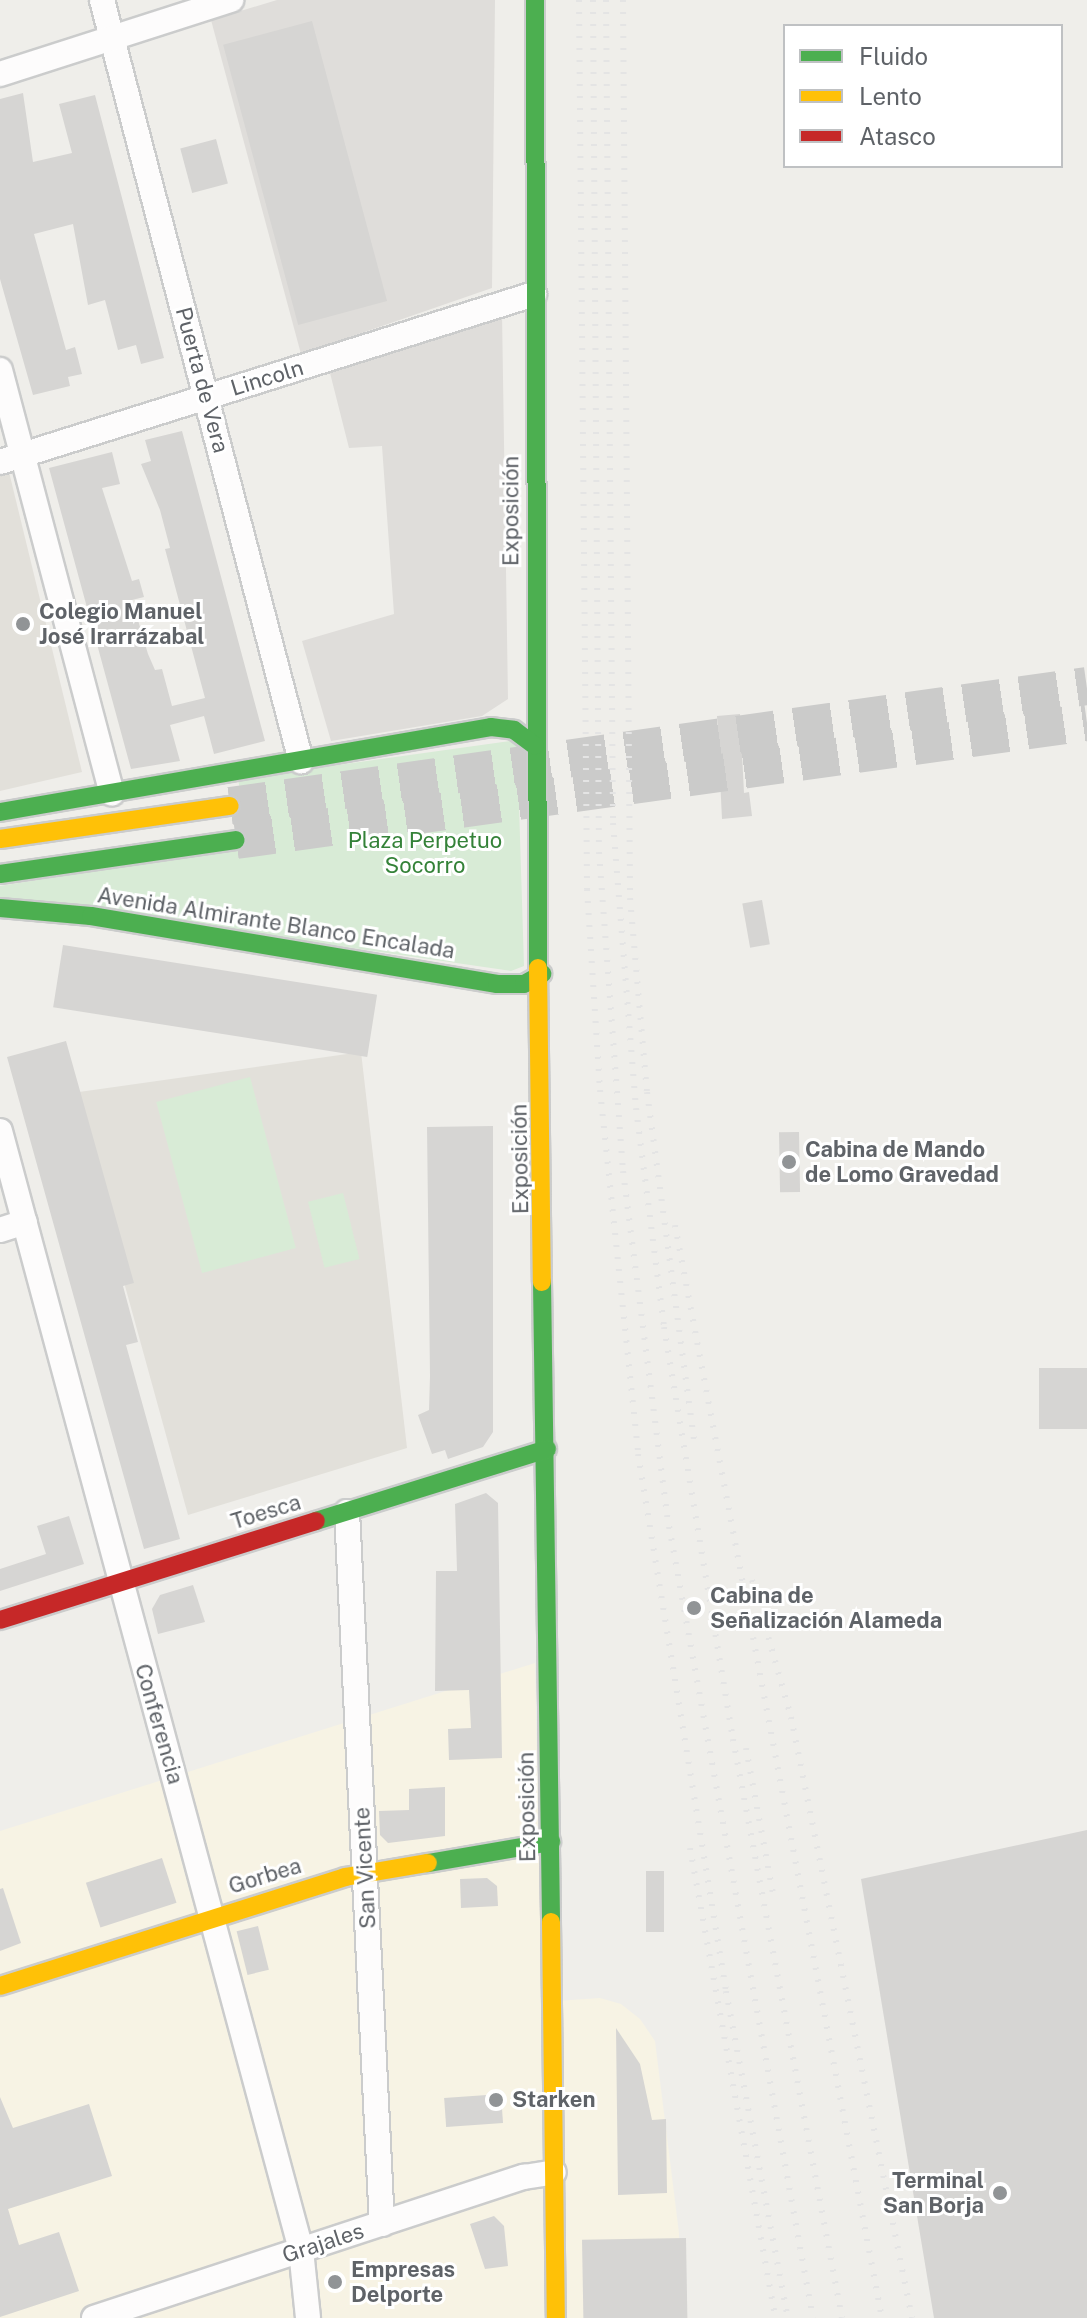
<!DOCTYPE html>
<html>
<head>
<meta charset="utf-8">
<style>
	body { margin:0 }
	#map { position:relative; width:1087px; height:2318px; overflow:hidden; background:#efeeea; font-family:"Public Sans",sans-serif }
	div>[style] { position:absolute }
	.commercial>* { inset:0; background:#f7f3e4 }
	.industrial>* { inset:0; background:#dfddda }
	.education>* { inset:0; background:#e2e0da }
	.green>* { inset:0; background:#d8ebd6; transform-origin:0 0 }
	.building>* { inset:0; background:#d6d5d3; transform-origin:0 0 }
	.primary-tunnel>* { height:38px; margin-top:-19px; transform-origin:0; background:repeating-linear-gradient(90deg,#cbcbca 0 38px,transparent 0 57px) }
	.roads { filter:drop-shadow(2px 0 #cbcccc) drop-shadow(-2px 0 #cbcccc) drop-shadow(0 2px #cbcccc) drop-shadow(0 -2px #cbcccc) }
	.street>* { height:24px; margin:-12px; padding:0 12px; transform-origin:12px; border-radius:12px; background:#fdfcfc }
	.fast>* { height:18px; margin:-9px; padding:0 9px; transform-origin:9px; border-radius:9px; background:#4caf50 }
	.slow>* { height:18px; margin:-9px; padding:0 9px; transform-origin:9px; border-radius:9px; background:#ffc107 }
	.jam>* { height:18px; margin:-9px; padding:0 9px; transform-origin:9px; border-radius:9px; background:#c62828 }
	.rail>* { height:6px; margin-top:-3px; transform-origin:0; background:repeating-linear-gradient(90deg,#e4e4e4 0 2px,transparent 0 12px) }
	.dots>* { width:22px; height:22px; translate:-50% -50%; box-sizing:border-box; border:4px solid #fff; border-radius:50% }
	span { translate:-50% -50%; white-space:nowrap; text-align:center; line-height:1.15; -webkit-text-stroke:6px #fff; paint-order:stroke }
	.street-label { font-size:22px; color:#5f6368 }
	.poi-label { font-size:22px; color:#5f6368; font-weight:700 }
	.left { translate:0 -50%; text-align:left }
	.right { translate:-100% -50%; text-align:right }
	.park-label { font-size:22px; color:#348238 }
	.legend { position:absolute; left:783px; top:24px; width:280px; height:144px; box-sizing:border-box; background:#fff; border:2px solid #bfc1c3; margin:0; padding:10px 14px; list-style:none; font-size:24px; color:#5f6368 }
	.legend li { display:flex; align-items:center; gap:16px; height:40px }
	.legend b { width:40px; border:2px solid #bfc1c3 }
</style>
</head>
<body>
<div id="map">
	<div class="commercial">
		<div style="clip-path:polygon(535px 1663px,542px 2002px,600px 1998px,621px 2004px,640px 2019px,655px 2041px,679px 2233px,681px 2318px,0 2318px,0 1831px)"></div>
	</div>
	<div class="industrial">
		<div style="clip-path:polygon(277px 0,495px 0,492px 288px,301px 354px,211px 20px)"></div>
		<div style="clip-path:polygon(502px 313px,508px 699px,482px 716px,331px 741px,302px 641px,394px 614px,382px 446px,349px 448px,329px 369px)"></div>
	</div>
	<div class="education">
		<div style="clip-path:polygon(9px 472px,82px 772px,0 791px,0 475px)"></div>
		<div style="clip-path:polygon(361px 1052px,407px 1448px,188px 1515px,72px 1093px)"></div>
	</div>
	<div class="green">
		<div style="clip-path:polygon(517px 740px,524px 966px,511px 971px,0 897px,0 886px,250px 846px,238px 779px)"></div>
		<div style="left:250px;top:1077px;width:177px;height:97px;rotate:75deg"></div>
		<div style="left:343px;top:1193px;width:68px;height:36px;rotate:76deg"></div>
	</div>
	<div class="building">
		<div style="left:312px;top:21px;width:290px;height:92px;rotate:75deg"></div>
		<div style="clip-path:polygon(23px 93px,33px 162px,72px 153px,59px 104px,95px 95px,164px 358px,141px 364px,136px 345px,118px 350px,105px 300px,88px 305px,73px 224px,34px 234px,66px 350px,75px 347px,82px 374px,68px 377px,70px 386px,33px 395px,0 279px,0 99px)"></div>
		<div style="left:216px;top:139px;width:46px;height:37px;rotate:75deg"></div>
		<div style="clip-path:polygon(182px 431px,265px 741px,214px 754px,204px 716px,170px 725px,180px 761px,131px 769px,49px 468px,112px 452px,120px 484px,102px 488px,132px 581px,139px 579px,144px 597px,132px 600px,148px 654px,155px 670px,162px 669px,172px 706px,205px 698px,165px 549px,170px 548px,160px 510px,141px 464px,151px 461px,145px 440px)"></div>
		<div style="clip-path:polygon(740px 714px,744px 793px,749px 792px,752px 816px,722px 819px,717px 716px)"></div>
		<div style="left:762px;top:900px;width:45px;height:20px;rotate:80deg"></div>
		<div style="left:63px;top:945px;width:318px;height:63px;rotate:9deg"></div>
		<div style="clip-path:polygon(66px 1041px,134px 1283px,123px 1286px,138px 1342px,126px 1345px,180px 1539px,144px 1549px,7px 1057px)"></div>
		<div style="clip-path:polygon(493px 1126px,493px 1432px,483px 1447px,448px 1459px,445px 1450px,432px 1454px,418px 1415px,429px 1410px,430px 1376px,427px 1127px)"></div>
		<div style="left:799px;top:1132px;width:60px;height:20px;rotate:89deg"></div>
		<div style="left:1039px;top:1368px;width:48px;height:61px"></div>
		<div style="clip-path:polygon(486px 1493px,498px 1503px,502px 1758px,449px 1760px,448px 1729px,471px 1728px,469px 1690px,435px 1691px,436px 1571px,457px 1571px,455px 1504px)"></div>
		<div style="clip-path:polygon(69px 1516px,84px 1564px,0 1591px,0 1569px,46px 1554px,37px 1526px)"></div>
		<div style="clip-path:polygon(193px 1585px,205px 1622px,158px 1634px,152px 1609px,160px 1595px)"></div>
		<div style="clip-path:polygon(445px 1787px,445px 1836px,388px 1843px,380px 1835px,379px 1811px,409px 1810px,409px 1789px)"></div>
		<div style="clip-path:polygon(1087px 1830px,1087px 2318px,934px 2318px,861px 1879px)"></div>
		<div style="left:162px;top:1858px;width:47px;height:80px;rotate:72deg"></div>
		<div style="left:646px;top:1871px;width:18px;height:61px"></div>
		<div style="clip-path:polygon(487px 1878px,497px 1886px,498px 1906px,461px 1908px,460px 1879px)"></div>
		<div style="clip-path:polygon(3px 1888px,21px 1943px,0 1951px,0 1889px)"></div>
		<div style="left:258px;top:1926px;width:45px;height:22px;rotate:76deg"></div>
		<div style="clip-path:polygon(616px 2028px,640px 2064px,652px 2120px,666px 2119px,667px 2193px,618px 2195px)"></div>
		<div style="left:501px;top:2094px;width:29px;height:57px;rotate:86deg"></div>
		<div style="clip-path:polygon(0 2097px,13px 2128px,89px 2104px,112px 2176px,8px 2209px,19px 2245px,59px 2232px,79px 2291px,0 2317px)"></div>
		<div style="clip-path:polygon(494px 2216px,504px 2226px,508px 2266px,485px 2269px,470px 2224px)"></div>
		<div style="left:686px;top:2238px;width:80px;height:104px;rotate:89deg"></div>
	</div>
	<div class="primary-tunnel">
		<div style="left:230px;top:806px;width:865px;rotate:-7.97deg"></div>
		<div style="left:236px;top:840px;width:859px;rotate:-7.89deg"></div>
	</div>
	<div class="roads">
		<div class="street">
			<div style="left:102px;top:0;width:787px;rotate:75.35deg"></div>
			<div style="left:0;top:74px;width:243px;rotate:-17.8deg"></div>
			<div style="left:0;top:370px;width:438px;rotate:75.2deg"></div>
			<div style="left:0;top:462px;width:560px;rotate:-17.46deg"></div>
			<div style="left:0;top:1131px;width:1159px;rotate:74.94deg"></div>
			<div style="left:301px;top:2250px;width:68px;rotate:84.1deg"></div>
			<div style="left:0;top:1230px;width:26px;rotate:-18deg"></div>
			<div style="left:347px;top:1512px;width:713px;rotate:87.19deg"></div>
			<div style="left:94px;top:2318px;width:453px;rotate:-18.2deg"></div>
			<div style="left:524px;top:2177px;width:30px;rotate:-9deg"></div>
		</div>
		<div class="fast">
			<div style="left:535px;top:0;width:968px;rotate:89.82deg"></div>
			<div style="left:0;top:812px;width:498px;rotate:-9.8deg"></div>
			<div style="left:491px;top:727px;width:23px;rotate:7deg"></div>
			<div style="left:514px;top:730px;width:26px;rotate:37deg"></div>
			<div style="left:0;top:874px;width:238px;rotate:-8.2deg"></div>
			<div style="left:0;top:908px;width:91px;rotate:5deg"></div>
			<div style="left:91px;top:916px;width:412px;rotate:9.5deg"></div>
			<div style="left:497px;top:984px;width:27px"></div>
			<div style="left:524px;top:984px;width:21px;rotate:-29deg"></div>
			<div style="left:542px;top:1282px;width:640px;rotate:89.19deg"></div>
			<div style="left:316px;top:1521px;width:242px;rotate:-17.3deg"></div>
			<div style="left:428px;top:1863px;width:125px;rotate:-9.7deg"></div>
		</div>
		<div class="slow">
			<div style="left:0;top:839px;width:232px;rotate:-8.2deg"></div>
			<div style="left:538px;top:968px;width:314px;rotate:89.3deg"></div>
			<div style="left:551px;top:1922px;width:396px;rotate:89.3deg"></div>
			<div style="left:0;top:1986px;width:362px;rotate:-17.5deg"></div>
			<div style="left:345px;top:1877px;width:84px;rotate:-9.6deg"></div>
		</div>
		<div class="jam">
			<div style="left:0;top:1620px;width:331px;rotate:-17.4deg"></div>
		</div>
	</div>
	<div class="rail">
		<div style="left:579px;top:0;width:889px;rotate:89.48deg"></div>
		<div style="left:587px;top:889px;width:201px;rotate:86.3deg"></div>
		<div style="left:600px;top:1090px;width:366px;rotate:84deg"></div>
		<div style="left:638px;top:1454px;width:544px;rotate:80.69deg"></div>
		<div style="left:726px;top:1991px;width:333px;rotate:79.3deg"></div>
		<div style="left:593px;top:0;width:852px;rotate:89.6deg"></div>
		<div style="left:599px;top:852px;width:320px;rotate:85.7deg"></div>
		<div style="left:623px;top:1171px;width:347px;rotate:82.7deg"></div>
		<div style="left:667px;top:1515px;width:816px;rotate:79.7deg"></div>
		<div style="left:606px;top:0;width:823px;rotate:89.51deg"></div>
		<div style="left:613px;top:823px;width:286px;rotate:85.4deg"></div>
		<div style="left:636px;top:1108px;width:221px;rotate:82.7deg"></div>
		<div style="left:664px;top:1327px;width:418px;rotate:80.5deg"></div>
		<div style="left:733px;top:1739px;width:589px;rotate:79.34deg"></div>
		<div style="left:623px;top:0;width:898px;rotate:89.55deg"></div>
		<div style="left:630px;top:898px;width:195px;rotate:85deg"></div>
		<div style="left:647px;top:1092px;width:352px;rotate:82.3deg"></div>
		<div style="left:675px;top:1225px;width:1112px;rotate:79.28deg"></div>
		<div style="left:752px;top:1580px;width:142px;rotate:74.1deg"></div>
		<div style="left:791px;top:1717px;width:613px;rotate:78.62deg"></div>
		<div style="left:746px;top:1748px;width:148px;rotate:79.5deg"></div>
		<div style="left:690px;top:1848px;width:478px;rotate:79.7deg"></div>
	</div>
	<div class="dots">
		<div style="left:23px;top:624px;background:#919496"></div>
		<div style="left:789px;top:1162px;background:#919496"></div>
		<div style="left:694px;top:1608px;background:#919496"></div>
		<div style="left:496px;top:2100px;background:#919496"></div>
		<div style="left:1000px;top:2193px;background:#919496"></div>
		<div style="left:335px;top:2282px;background:#919496"></div>
	</div>
	<div class="street-label">
		<span style="left:267px;top:378px;rotate:-17deg">Lincoln</span>
		<span style="left:202px;top:380px;rotate:75deg">Puerta de Vera</span>
		<span style="left:511px;top:511px;rotate:-90deg">Exposición</span>
		<span style="left:276px;top:923px;rotate:9deg">Avenida Almirante Blanco Encalada</span>
		<span style="left:520px;top:1159px;rotate:-91deg">Exposición</span>
		<span style="left:266px;top:1512px;rotate:-17deg">Toesca</span>
		<span style="left:159px;top:1724px;rotate:74deg">Conferencia</span>
		<span style="left:527px;top:1807px;rotate:-91deg">Exposición</span>
		<span style="left:365px;top:1868px;rotate:-93deg">San Vicente</span>
		<span style="left:265px;top:1876px;rotate:-17deg">Gorbea</span>
		<span style="left:323px;top:2243px;rotate:-18deg">Grajales</span>
	</div>
	<div class="poi-label">
		<span class="left" style="left:39px;top:624px">Colegio Manuel<br>José Irarrázabal</span>
		<span class="left" style="left:805px;top:1162px">Cabina de Mando<br>de Lomo Gravedad</span>
		<span class="left" style="left:710px;top:1608px">Cabina de<br>Señalización Alameda</span>
		<span class="left" style="left:512px;top:2100px">Starken</span>
		<span class="right" style="left:984px;top:2193px">Terminal<br>San Borja</span>
		<span class="left" style="left:351px;top:2282px">Empresas<br>Delporte</span>
	</div>
	<div class="park-label">
		<span style="left:425px;top:853px">Plaza Perpetuo<br>Socorro</span>
	</div>
	<ul class="legend">
	<li><b style="height:10px;background:#4caf50"></b>Fluido</li>
	<li><b style="height:10px;background:#ffc107"></b>Lento</li>
	<li><b style="height:10px;background:#c62828"></b>Atasco</li>
	</ul>
</div>
</body>
</html>
